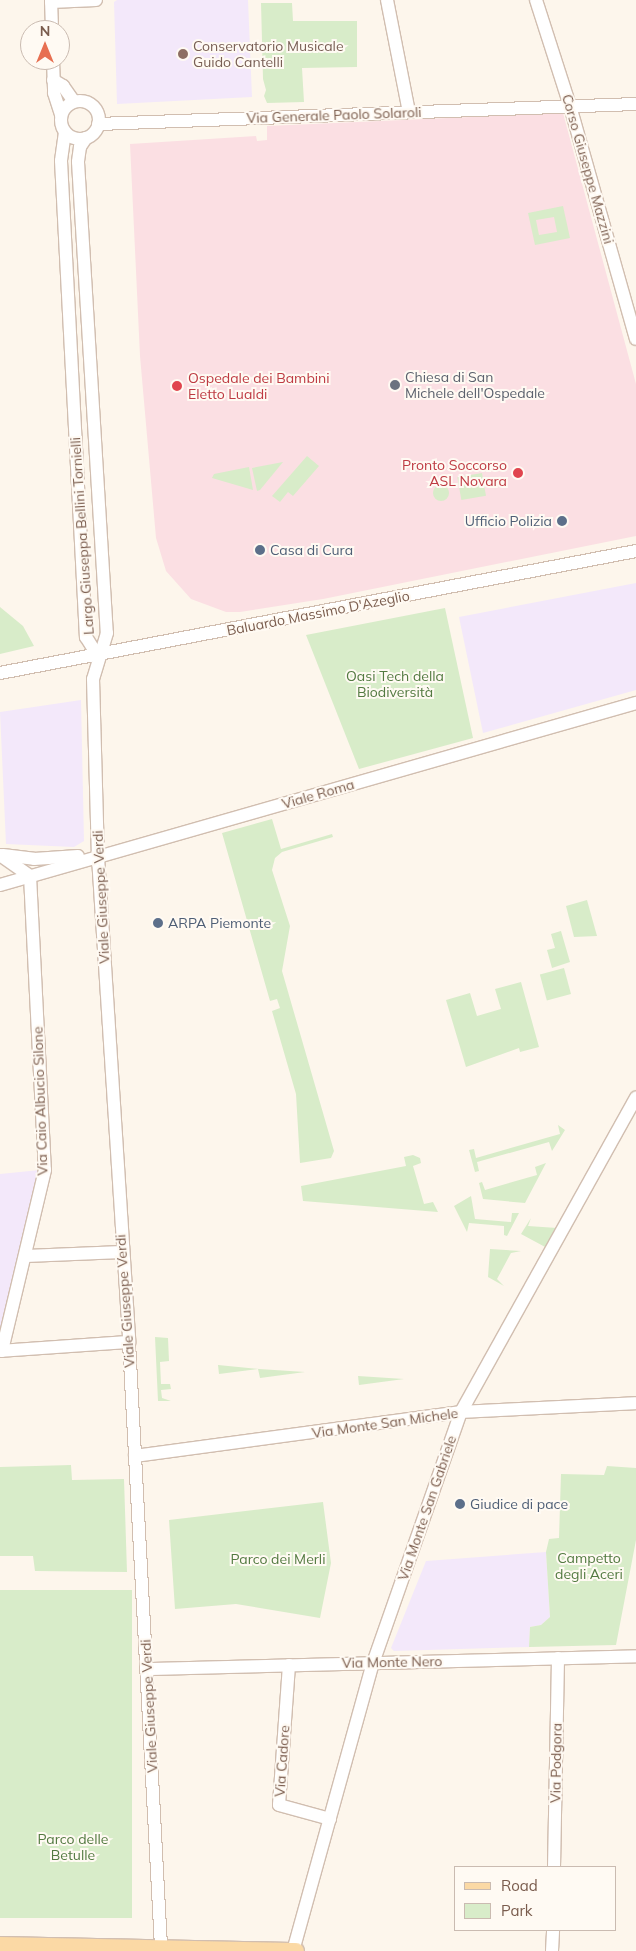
<!DOCTYPE html>
<html>
<head>
<meta charset="utf-8">
<style>
	body { margin:0 }
	#map { position:relative; width:636px; height:1951px; overflow:hidden; background:#fdf6ec; font-family:Mulish,sans-serif }
	div>[style] { position:absolute }
	.education>* { inset:0; background:#f3e8fa }
	.medical>* { inset:0; background:#fbdfe3 }
	.green>* { inset:0; background:#d8ecc9; transform-origin:0 0 }
	.round { border-radius:50% }
	.roads { filter:drop-shadow(1px 0 #d1beb0) drop-shadow(-1px 0 #d1beb0) drop-shadow(0 1px #d1beb0) drop-shadow(0 -1px #d1beb0) }
	.minor>* { height:12px; margin:-6px; padding:0 6px; transform-origin:6px; border-radius:6px; background:#fff }
	.minor>.ring { margin:-6px; padding:0; box-sizing:content-box; background:none; border:12px solid #fff; border-radius:50% }
	.major>* { height:16px; margin:-8px; padding:0 8px; transform-origin:8px; border-radius:8px; background:#fbd9a5 }
	.dots>* { width:14px; height:14px; translate:-50% -50%; box-sizing:border-box; border:2px solid #fffaf3; border-radius:50% }
	span { translate:-50% -50%; white-space:nowrap; text-align:center; line-height:1.15; -webkit-text-stroke:4px #fffaf3; paint-order:stroke }
	.education-label { font-size:14px; color:#785e54 }
	.left { translate:0 -50%; text-align:left }
	.street-label { font-size:14px; color:#7a5c4d }
	.worship-label { font-size:14px; color:#5b616d }
	.health-label { font-size:14px; color:#be3a42 }
	.right { translate:-100% -50%; text-align:right }
	.service-label { font-size:14px; color:#4e5e75 }
	.park-label { font-size:14px; color:#537a41 }
	.legend { position:absolute; left:454px; top:1866px; width:162px; height:65px; box-sizing:border-box; background:#fffaf3; border:1px solid #cabbb1; margin:0; padding:6px 9px; list-style:none; font-size:15px; color:#7a5c4d }
	.legend li { display:flex; align-items:center; gap:10px; height:25px }
	.legend b { width:25px; border:1px solid #cabbb1 }
	.north { position:absolute; left:20px; top:20px; width:50px; height:50px; box-sizing:border-box; background:#fffaf3; border:1px solid #cabbb1; border-radius:50%; rotate:0deg; font-size:14px; font-weight:700; line-height:20px; text-align:center; color:#7a5c4d }
	.north::after { content:''; display:block; margin:auto; width:18px; height:22px; background:#e76f51; clip-path:polygon(50% 0,100% 100%,50% 72%,0 100%) }
</style>
</head>
<body>
<div id="map">
	<div class="education">
		<div style="clip-path:polygon(117px 0,248px 0,252px 97px,117px 104px,114px 2px)"></div>
		<div style="clip-path:polygon(636px 583px,636px 690px,483px 733px,459px 617px)"></div>
		<div style="clip-path:polygon(81px 700px,84px 841px,74px 847px,6px 844px,0 712px)"></div>
		<div style="clip-path:polygon(40px 1170px,0 1343px,0 1174px)"></div>
		<div style="clip-path:polygon(546px 1552px,550px 1617px,541px 1625px,530px 1627px,529px 1647px,394px 1651px,391px 1648px,426px 1561px)"></div>
	</div>
	<div class="medical">
		<div style="clip-path:polygon(563px 113px,636px 384px,636px 536px,323px 599px,240px 612px,226px 612px,191px 599px,166px 571px,156px 538px,140px 356px,130px 144px,256px 136px,257px 141px,267px 140px,267px 126px)"></div>
	</div>
	<div class="green">
		<div style="clip-path:polygon(261px 3px,292px 3px,293px 21px,357px 21px,357px 67px,302px 68px,304px 102px,267px 103px,264px 96px,266px 90px,263px 79px)"></div>
		<div style="clip-path:polygon(evenodd,563px 206px,570px 238px,535px 245px,528px 213px,563px 206px,554px 217px,557px 232px,539px 235px,536px 220px,554px 217px)"></div>
		<div style="clip-path:polygon(307px 456px,319px 466px,293px 496px,288px 492px,280px 502px,272px 496px)"></div>
		<div style="clip-path:polygon(283px 462px,260px 490px,257px 491px,252px 468px)"></div>
		<div style="clip-path:polygon(249px 467px,253px 490px,212px 478px,214px 474px)"></div>
		<div style="left:482px;top:473px;width:23px;height:25px;rotate:80deg"></div>
		<div class="round" style="left:433px;top:485px;width:16px;height:16px"></div>
		<div style="clip-path:polygon(0 607px,23px 626px,34px 646px,0 654px)"></div>
		<div style="clip-path:polygon(445px 608px,473px 738px,359px 769px,306px 635px)"></div>
		<div style="clip-path:polygon(272px 819px,281px 849px,332px 834px,333px 837px,282px 852px,275px 858px,272px 870px,290px 926px,282px 971px,334px 1151px,331px 1158px,300px 1163px,296px 1094px,272px 1011px,280px 1008px,277px 999px,270px 1001px,222px 833px)"></div>
		<div style="clip-path:polygon(587px 900px,597px 936px,574px 937px,566px 906px)"></div>
		<div style="clip-path:polygon(561px 931px,570px 962px,552px 968px,547px 950px,555px 948px,551px 934px)"></div>
		<div style="left:564px;top:968px;width:27px;height:25px;rotate:75deg"></div>
		<div style="clip-path:polygon(521px 982px,539px 1047px,520px 1052px,519px 1048px,466px 1067px,446px 1000px,470px 993px,477px 1016px,501px 1009px,495px 989px)"></div>
		<div style="clip-path:polygon(558px 1125px,565px 1130px,552px 1151px,549px 1142px,477px 1162px,479px 1171px,475px 1172px,469px 1150px,474px 1149px,476px 1158px,560px 1134px)"></div>
		<div style="clip-path:polygon(413px 1155px,420px 1158px,421px 1163px,413px 1166px,424px 1204px,433px 1202px,438px 1212px,303px 1201px,301px 1186px,406px 1166px,404px 1157px)"></div>
		<div style="clip-path:polygon(546px 1163px,525px 1203px,483px 1199px,479px 1183px,482px 1182px,485px 1190px,537px 1175px,535px 1167px)"></div>
		<div style="clip-path:polygon(471px 1196px,475px 1219px,511px 1222px,512px 1213px,519px 1213px,507px 1236px,504px 1235px,504px 1226px,469px 1223px,467px 1232px,454px 1206px)"></div>
		<div style="clip-path:polygon(531px 1218px,528px 1226px,557px 1228px,547px 1248px,521px 1234px)"></div>
		<div style="clip-path:polygon(490px 1249px,521px 1251px,511px 1253px,497px 1279px,504px 1286px,488px 1277px)"></div>
		<div style="clip-path:polygon(155px 1337px,168px 1338px,169px 1361px,160px 1362px,161px 1384px,170px 1384px,171px 1389px,161px 1390px,162px 1398px,171px 1401px,158px 1401px)"></div>
		<div style="clip-path:polygon(218px 1365px,259px 1369px,305px 1372px,260px 1378px,258px 1369px,219px 1374px)"></div>
		<div style="clip-path:polygon(358px 1376px,404px 1379px,359px 1385px)"></div>
		<div style="clip-path:polygon(71px 1465px,72px 1480px,124px 1479px,127px 1572px,35px 1571px,33px 1556px,0 1556px,0 1467px)"></div>
		<div style="clip-path:polygon(607px 1466px,636px 1468px,636px 1540px,616px 1645px,529px 1647px,530px 1627px,541px 1625px,550px 1617px,546px 1552px,549px 1539px,559px 1538px,561px 1474px,604px 1475px)"></div>
		<div style="clip-path:polygon(323px 1502px,331px 1563px,320px 1618px,236px 1604px,175px 1609px,169px 1520px)"></div>
		<div style="left:0;top:1590px;width:132px;height:328px"></div>
	</div>
	<div class="roads">
		<div class="minor">
			<div style="left:51px;top:0;width:30px;rotate:88deg"></div>
			<div style="left:387px;top:0;width:114px;rotate:78.9deg"></div>
			<div style="left:536px;top:0;width:111px;rotate:72.2deg"></div>
			<div style="left:570px;top:106px;width:242px;rotate:74.2deg"></div>
			<div style="left:51px;top:2px;width:45px;rotate:-2.5deg"></div>
			<div style="left:53px;top:60px;width:33px;rotate:88deg"></div>
			<div style="left:54px;top:93px;width:23px;rotate:72deg"></div>
			<div style="left:53px;top:80px;width:12px;rotate:31deg"></div>
			<div style="left:63px;top:86px;width:19px;rotate:55deg"></div>
			<div class="ring" style="left:61px;top:101px;width:26px;height:26px"></div>
			<div style="left:98px;top:124px;width:538px;rotate:-2.13deg"></div>
			<div style="left:65px;top:132px;width:29px;rotate:98deg"></div>
			<div style="left:61px;top:161px;width:477px;rotate:87deg"></div>
			<div style="left:86px;top:637px;width:22px;rotate:58deg"></div>
			<div style="left:86px;top:138px;width:11px;rotate:124deg"></div>
			<div style="left:80px;top:147px;width:15px;rotate:98deg"></div>
			<div style="left:78px;top:162px;width:472px;rotate:86.5deg"></div>
			<div style="left:107px;top:633px;width:48px;rotate:106.9deg"></div>
			<div style="left:93px;top:679px;width:178px;rotate:88.4deg"></div>
			<div style="left:98px;top:857px;width:486px;rotate:86.3deg"></div>
			<div style="left:129px;top:1342px;width:606px;rotate:86.97deg"></div>
			<div style="left:0;top:673px;width:648px;rotate:-10.86deg"></div>
			<div style="left:0;top:855px;width:37px;rotate:35deg"></div>
			<div style="left:30px;top:876px;width:294px;rotate:87.1deg"></div>
			<div style="left:45px;top:1170px;width:186px;rotate:103.4deg"></div>
			<div style="left:3px;top:855px;width:31px;rotate:7deg"></div>
			<div style="left:34px;top:859px;width:44px;rotate:-3.9deg"></div>
			<div style="left:0;top:885px;width:662px;rotate:-15.97deg"></div>
			<div style="left:26px;top:1256px;width:96px;rotate:-2.4deg"></div>
			<div style="left:0;top:1351px;width:129px;rotate:-4deg"></div>
			<div style="left:135px;top:1456px;width:329px;rotate:-7.7deg"></div>
			<div style="left:461px;top:1412px;width:175px;rotate:-2.9deg"></div>
			<div style="left:289px;top:1665px;width:140px;rotate:94.1deg"></div>
			<div style="left:279px;top:1805px;width:53px;rotate:15.4deg"></div>
			<div style="left:148px;top:1669px;width:488px;rotate:-1.5deg"></div>
			<div style="left:554px;top:1867px;width:209px;rotate:-88.9deg"></div>
			<div style="left:293px;top:1951px;width:299px;rotate:-74.5deg"></div>
			<div style="left:373px;top:1663px;width:266px;rotate:-70.7deg"></div>
			<div style="left:461px;top:1412px;width:360px;rotate:-60.9deg"></div>
			<div style="left:552px;top:1951px;width:21px;rotate:-87deg"></div>
		</div>
		<div class="major">
			<div style="left:0;top:1945px;width:296px;rotate:1.2deg"></div>
		</div>
	</div>
	<div class="dots">
		<div style="left:183px;top:54px;background:#8d6e63"></div>
		<div style="left:395px;top:385px;background:#6b7280"></div>
		<div style="left:177px;top:386px;background:#e0444e"></div>
		<div style="left:518px;top:473px;background:#e0444e"></div>
		<div style="left:562px;top:521px;background:#5c6f8a"></div>
		<div style="left:260px;top:550px;background:#5c6f8a"></div>
		<div style="left:158px;top:923px;background:#5c6f8a"></div>
		<div style="left:460px;top:1504px;background:#5c6f8a"></div>
	</div>
	<div class="education-label">
		<span class="left" style="left:193px;top:54px">Conservatorio Musicale<br>Guido Cantelli</span>
	</div>
	<div class="street-label">
		<span style="left:334px;top:115px;rotate:-2deg">Via Generale Paolo Solaroli</span>
		<span style="left:588px;top:169px;rotate:74deg">Corso Giuseppe Mazzini</span>
		<span style="left:82px;top:536px;rotate:-94deg">Largo Giuseppa Bellini Tornielli</span>
		<span style="left:318px;top:613px;rotate:-11deg">Baluardo Massimo D'Azeglio</span>
		<span style="left:318px;top:794px;rotate:-16deg">Viale Roma</span>
		<span style="left:101px;top:897px;rotate:-93deg">Viale Giuseppe Verdi</span>
		<span style="left:40px;top:1101px;rotate:-92deg">Via Caio Albucio Silone</span>
		<span style="left:125px;top:1301px;rotate:-94deg">Viale Giuseppe Verdi</span>
		<span style="left:385px;top:1423px;rotate:-8deg">Via Monte San Michele</span>
		<span style="left:427px;top:1508px;rotate:-71deg">Via Monte San Gabriele</span>
		<span style="left:392px;top:1662px;rotate:-1deg">Via Monte Nero</span>
		<span style="left:149px;top:1706px;rotate:-93deg">Viale Giuseppe Verdi</span>
		<span style="left:282px;top:1761px;rotate:-86deg">Via Cadore</span>
		<span style="left:556px;top:1763px;rotate:-89deg">Via Podgora</span>
	</div>
	<div class="worship-label">
		<span class="left" style="left:405px;top:385px">Chiesa di San<br>Michele dell'Ospedale</span>
	</div>
	<div class="health-label">
		<span class="left" style="left:188px;top:386px">Ospedale dei Bambini<br>Eletto Lualdi</span>
		<span class="right" style="left:507px;top:473px">Pronto Soccorso<br>ASL Novara</span>
	</div>
	<div class="service-label">
		<span class="right" style="left:552px;top:521px">Ufficio Polizia</span>
		<span class="left" style="left:270px;top:550px">Casa di Cura</span>
		<span class="left" style="left:168px;top:923px">ARPA Piemonte</span>
		<span class="left" style="left:470px;top:1504px">Giudice di pace</span>
	</div>
	<div class="park-label">
		<span style="left:395px;top:684px">Oasi Tech della<br>Biodiversità</span>
		<span style="left:589px;top:1566px">Campetto<br>degli Aceri</span>
		<span style="left:278px;top:1559px">Parco dei Merli</span>
		<span style="left:73px;top:1847px">Parco delle<br>Betulle</span>
	</div>
	<ul class="legend">
	<li><b style="height:6px;background:#fbd9a5"></b>Road</li>
	<li><b style="height:14px;background:#d8ecc9"></b>Park</li>
	</ul>
	<div class="north">N</div>
</div>
</body>
</html>
